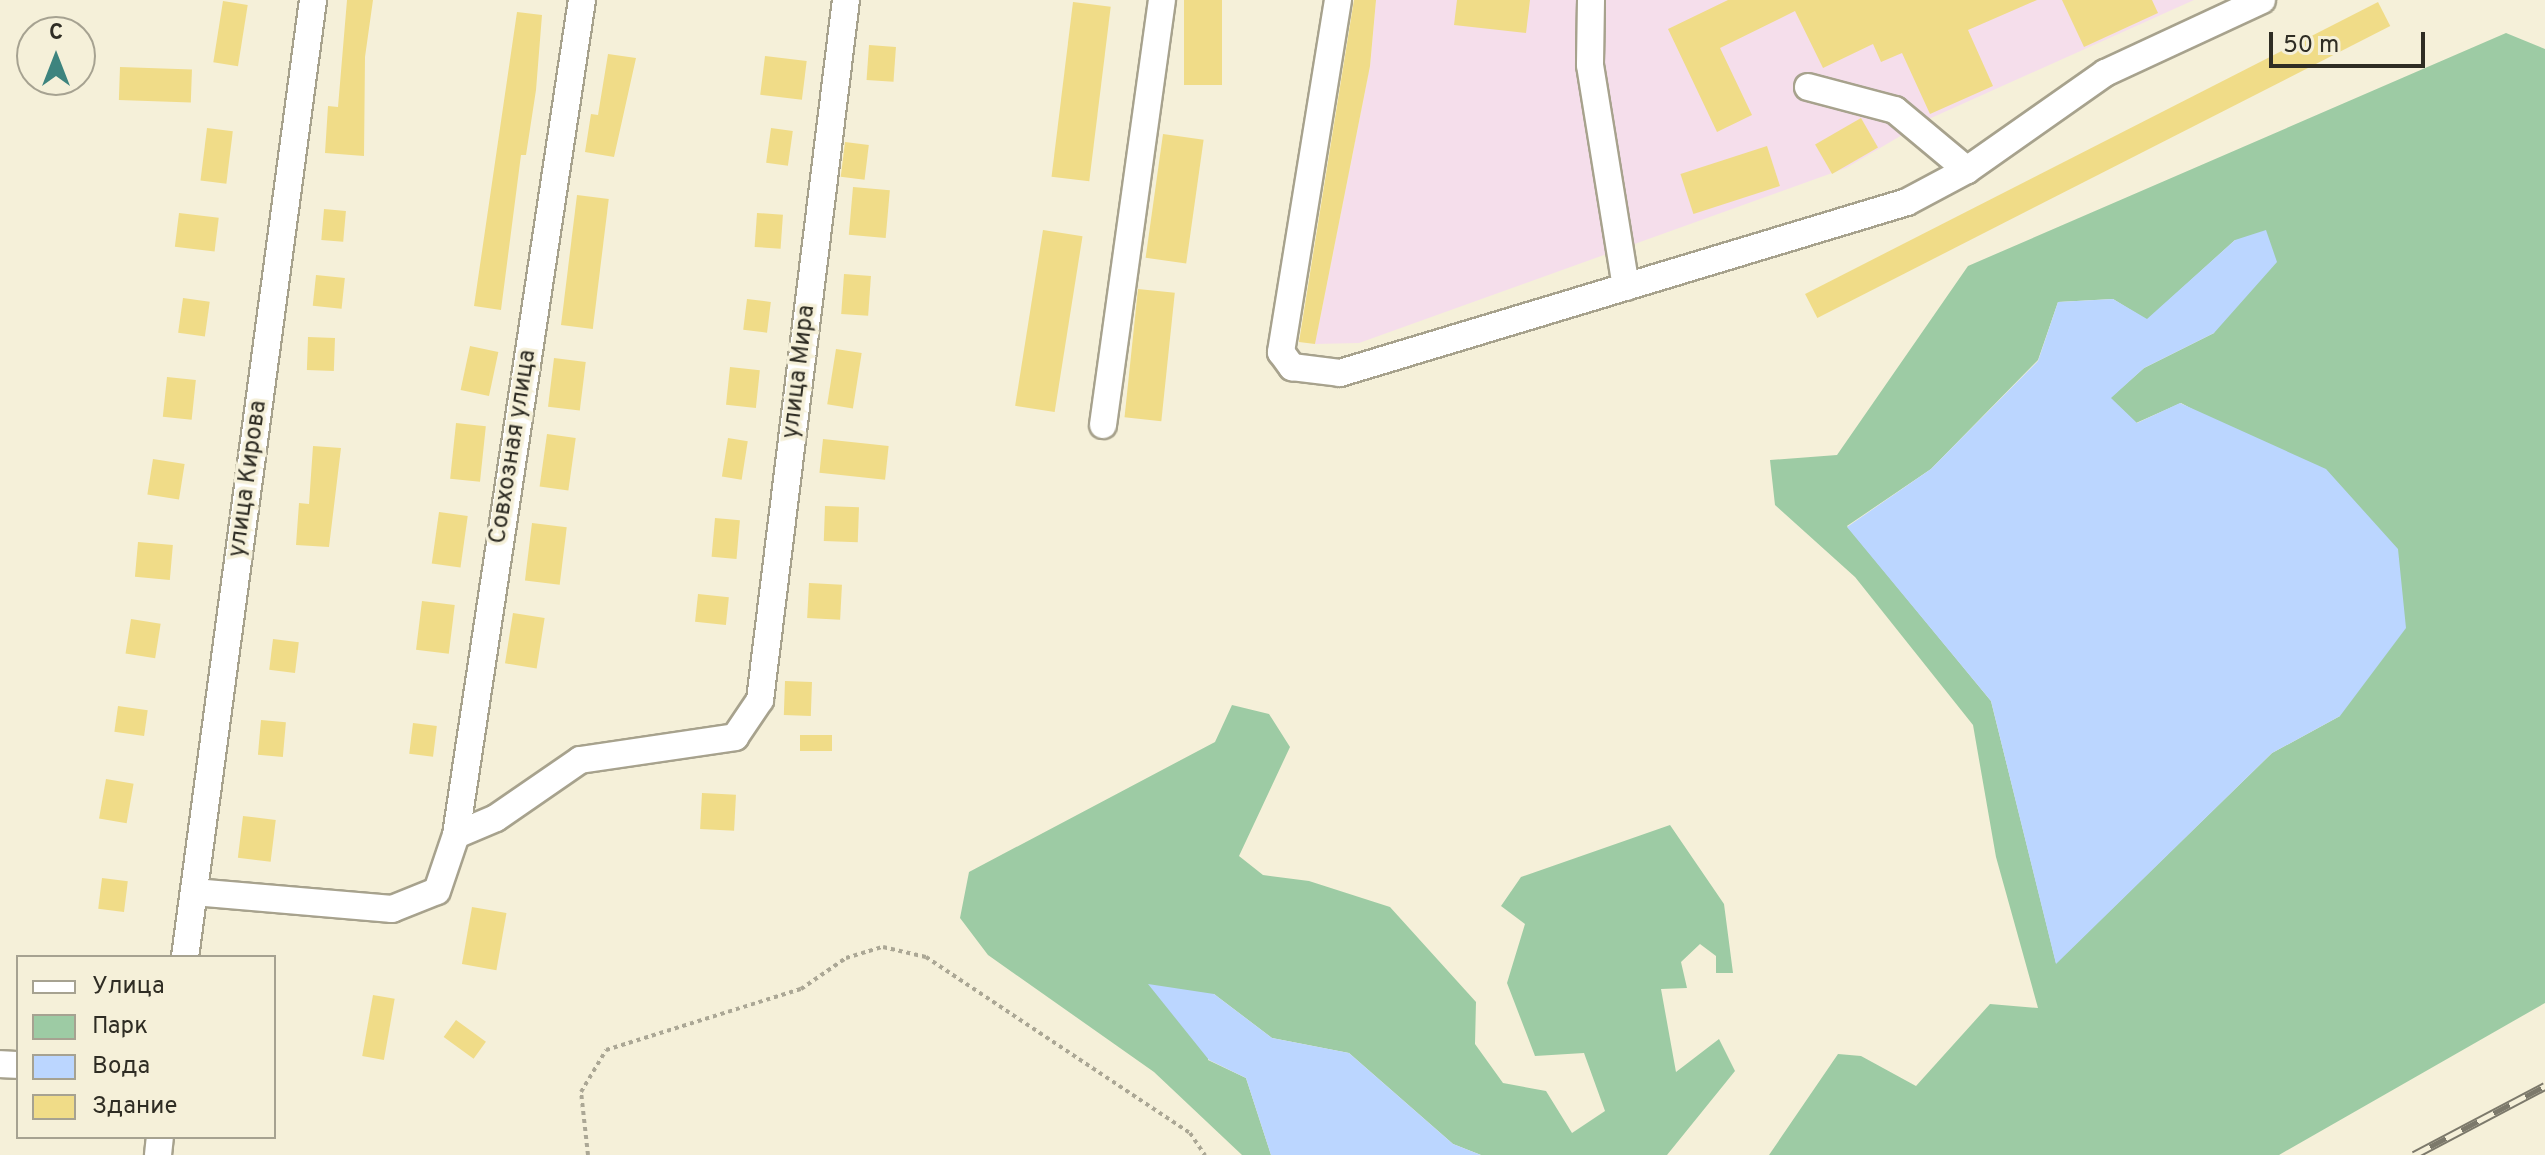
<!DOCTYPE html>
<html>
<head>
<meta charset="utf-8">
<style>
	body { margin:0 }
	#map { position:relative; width:2545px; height:1155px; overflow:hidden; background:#f5f0d9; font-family:Overpass,sans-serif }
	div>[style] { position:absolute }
	.industrial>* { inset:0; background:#f5deeb }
	.green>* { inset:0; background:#9dcba4 }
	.water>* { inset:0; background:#bbd6ff }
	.building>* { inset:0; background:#f0dc88; transform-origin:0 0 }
	.path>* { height:4px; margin-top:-2px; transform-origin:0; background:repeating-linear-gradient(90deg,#aba795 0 4px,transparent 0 8px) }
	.roads { filter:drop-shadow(2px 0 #a7a28d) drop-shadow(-2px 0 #a7a28d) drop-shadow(0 2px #a7a28d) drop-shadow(0 -2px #a7a28d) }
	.minor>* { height:26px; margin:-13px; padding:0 13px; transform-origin:13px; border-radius:13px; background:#fff }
	.rail>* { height:9px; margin-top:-4.5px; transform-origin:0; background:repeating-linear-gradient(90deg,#f5f0d9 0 18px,#7c796b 0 36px); box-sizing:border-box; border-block:2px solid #7c796b }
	span { translate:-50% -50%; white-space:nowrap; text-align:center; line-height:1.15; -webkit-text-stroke:7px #f5f0d9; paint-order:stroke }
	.street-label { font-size:24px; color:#2f2d24 }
	.legend { position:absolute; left:16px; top:955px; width:260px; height:184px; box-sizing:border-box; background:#f5f0d9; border:2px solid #a6a291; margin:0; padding:10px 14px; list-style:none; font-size:24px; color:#2f2d24 }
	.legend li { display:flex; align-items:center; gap:16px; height:40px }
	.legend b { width:40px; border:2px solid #a6a291 }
	.north { position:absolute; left:16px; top:16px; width:80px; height:80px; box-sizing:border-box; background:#f5f0d9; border:2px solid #a6a291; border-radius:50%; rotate:0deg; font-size:22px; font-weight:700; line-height:32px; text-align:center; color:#2f2d24 }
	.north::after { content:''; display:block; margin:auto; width:28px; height:36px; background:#3d847e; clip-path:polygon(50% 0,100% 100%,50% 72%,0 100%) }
	.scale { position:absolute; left:2269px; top:32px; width:156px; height:36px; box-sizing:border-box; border:4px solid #2f2d24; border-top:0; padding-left:10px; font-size:24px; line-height:28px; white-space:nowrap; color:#2f2d24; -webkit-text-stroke:6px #f5f0d9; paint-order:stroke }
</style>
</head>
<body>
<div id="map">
	<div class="industrial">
		<div style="clip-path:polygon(1376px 0,2194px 0,1931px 118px,1846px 168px,1359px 343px,1315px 344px,1370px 66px)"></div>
	</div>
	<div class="green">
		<div style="clip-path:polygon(evenodd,2506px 33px,2545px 49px,2545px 1003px,2279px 1155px,1769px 1155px,1838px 1054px,1861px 1056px,1916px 1086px,1990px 1004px,2038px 1008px,1996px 857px,1973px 725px,1855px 577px,1775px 505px,1770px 460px,1837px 455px,1968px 266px,2506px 33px,2235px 240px,2214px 333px,2144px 368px,2110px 398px,2136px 423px,2181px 403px,2203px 415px,2340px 716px,2272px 753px,2056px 963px,1991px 701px,1847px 526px,1931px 469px,2038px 360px,2058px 302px,2113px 299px,2147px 320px,2235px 240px)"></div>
		<div style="clip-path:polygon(1232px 705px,1269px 714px,1290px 747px,1239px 856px,1263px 875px,1309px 881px,1390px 907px,1476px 1002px,1475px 1044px,1503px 1083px,1546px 1091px,1572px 1133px,1605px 1111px,1584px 1053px,1535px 1056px,1507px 983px,1525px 924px,1501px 906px,1521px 877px,1670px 825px,1724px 904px,1733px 973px,1716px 973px,1716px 956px,1700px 944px,1681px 962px,1687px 988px,1661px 989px,1676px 1072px,1719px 1039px,1735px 1071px,1667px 1155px,1481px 1155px,1453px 1144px,1349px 1053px,1272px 1038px,1214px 994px,1208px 1060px,1246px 1078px,1271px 1155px,1242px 1155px,1154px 1072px,988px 955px,960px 918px,969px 872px,1215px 742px)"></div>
	</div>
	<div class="water">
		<div style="clip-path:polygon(2266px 230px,2277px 262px,2214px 333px,2144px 368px,2111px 398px,2137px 423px,2180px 403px,2326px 469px,2398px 549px,2406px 628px,2340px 716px,2272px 753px,2056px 964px,1991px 701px,1847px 527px,1931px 469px,2038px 361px,2058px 302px,2113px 299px,2147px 319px,2235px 240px)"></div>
		<div style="clip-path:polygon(1148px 984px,1214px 994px,1272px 1038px,1349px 1053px,1453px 1144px,1481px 1155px,1271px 1155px,1246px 1078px,1209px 1060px)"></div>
	</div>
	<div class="building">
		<div style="clip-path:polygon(347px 0,373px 0,365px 57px,364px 156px,325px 153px,328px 106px,338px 107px)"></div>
		<div style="left:1184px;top:0;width:38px;height:85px"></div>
		<div style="clip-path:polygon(1354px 0,1376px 0,1370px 66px,1315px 344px,1299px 342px)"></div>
		<div style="clip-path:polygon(1457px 0,1530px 0,1526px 33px,1454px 25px)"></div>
		<div style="clip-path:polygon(1728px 0,2037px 0,1968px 30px,1993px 86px,1930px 114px,1902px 53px,1881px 62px,1873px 44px,1823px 68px,1795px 11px,1720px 48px,1752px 115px,1717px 132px,1668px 29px)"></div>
		<div style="clip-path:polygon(2062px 0,2152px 0,2158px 13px,2084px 47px)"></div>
		<div style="left:223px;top:1px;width:25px;height:62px;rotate:9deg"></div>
		<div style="left:1073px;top:2px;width:38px;height:176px;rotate:7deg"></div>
		<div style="left:2378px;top:2px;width:27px;height:643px;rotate:63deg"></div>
		<div style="clip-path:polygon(517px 12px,542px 15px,536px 90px,526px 155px,521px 155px,501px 310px,474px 306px)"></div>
		<div style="left:869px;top:45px;width:27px;height:35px;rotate:4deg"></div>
		<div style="clip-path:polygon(608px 54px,636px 58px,614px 157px,585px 152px,591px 114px,598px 115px)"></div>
		<div style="left:765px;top:56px;width:42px;height:39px;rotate:7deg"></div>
		<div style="left:120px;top:67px;width:72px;height:33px;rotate:2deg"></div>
		<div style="left:1861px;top:118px;width:34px;height:53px;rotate:60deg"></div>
		<div style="left:207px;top:128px;width:26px;height:53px;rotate:7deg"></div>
		<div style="left:771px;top:128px;width:22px;height:35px;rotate:8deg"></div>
		<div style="left:1163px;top:134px;width:41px;height:125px;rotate:8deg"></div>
		<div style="left:845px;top:142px;width:24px;height:35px;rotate:7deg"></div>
		<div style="left:1767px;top:146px;width:42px;height:91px;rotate:72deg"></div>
		<div style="left:853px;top:187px;width:37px;height:48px;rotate:5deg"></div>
		<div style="left:577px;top:195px;width:32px;height:131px;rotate:7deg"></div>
		<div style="left:324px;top:209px;width:22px;height:31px;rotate:5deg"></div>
		<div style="left:179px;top:213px;width:40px;height:34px;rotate:7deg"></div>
		<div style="left:757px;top:213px;width:26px;height:34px;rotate:4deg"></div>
		<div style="left:1043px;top:230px;width:40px;height:178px;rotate:9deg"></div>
		<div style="left:844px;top:274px;width:27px;height:40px;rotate:4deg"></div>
		<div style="left:316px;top:275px;width:29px;height:31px;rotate:6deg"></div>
		<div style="left:1138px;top:289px;width:37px;height:129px;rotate:6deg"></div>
		<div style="left:183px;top:298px;width:27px;height:35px;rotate:8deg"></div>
		<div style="left:747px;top:299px;width:24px;height:31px;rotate:7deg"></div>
		<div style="left:308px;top:337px;width:27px;height:33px;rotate:2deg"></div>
		<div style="left:470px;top:346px;width:29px;height:45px;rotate:12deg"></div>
		<div style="left:836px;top:349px;width:26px;height:56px;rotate:9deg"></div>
		<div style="left:554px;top:358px;width:32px;height:49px;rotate:7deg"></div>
		<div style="left:730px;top:367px;width:30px;height:38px;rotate:6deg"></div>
		<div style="left:167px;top:377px;width:29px;height:40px;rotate:6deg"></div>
		<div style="left:456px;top:423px;width:30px;height:56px;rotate:6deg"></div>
		<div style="left:547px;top:434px;width:29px;height:53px;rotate:8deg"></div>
		<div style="left:728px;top:438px;width:20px;height:39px;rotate:9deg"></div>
		<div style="left:823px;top:439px;width:66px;height:34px;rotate:6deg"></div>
		<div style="clip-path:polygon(313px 446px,341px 448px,329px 547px,296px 545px,299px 503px,309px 504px)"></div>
		<div style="left:153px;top:459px;width:32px;height:36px;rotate:9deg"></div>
		<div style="left:825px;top:506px;width:34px;height:35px;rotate:2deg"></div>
		<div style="left:439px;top:512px;width:29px;height:52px;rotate:8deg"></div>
		<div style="left:715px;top:518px;width:25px;height:39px;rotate:5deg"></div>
		<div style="left:532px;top:523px;width:35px;height:58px;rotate:7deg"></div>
		<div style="left:138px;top:542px;width:35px;height:35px;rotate:5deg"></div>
		<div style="left:809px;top:583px;width:33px;height:35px;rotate:3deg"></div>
		<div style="left:698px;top:594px;width:31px;height:28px;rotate:6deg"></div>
		<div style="left:422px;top:601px;width:33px;height:49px;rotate:7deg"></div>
		<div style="left:513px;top:613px;width:32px;height:51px;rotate:9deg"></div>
		<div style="left:131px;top:619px;width:30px;height:35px;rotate:9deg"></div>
		<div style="left:273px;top:639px;width:26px;height:31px;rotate:7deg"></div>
		<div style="left:785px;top:681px;width:27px;height:34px;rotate:2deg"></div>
		<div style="left:118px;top:706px;width:30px;height:26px;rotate:8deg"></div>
		<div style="left:261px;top:720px;width:25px;height:35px;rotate:5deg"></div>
		<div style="left:413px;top:723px;width:24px;height:31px;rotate:7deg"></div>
		<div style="left:800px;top:735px;width:32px;height:16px"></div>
		<div style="left:106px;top:779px;width:28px;height:40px;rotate:10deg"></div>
		<div style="left:702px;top:793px;width:34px;height:36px;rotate:3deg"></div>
		<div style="left:243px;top:816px;width:33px;height:42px;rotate:7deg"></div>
		<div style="left:102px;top:878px;width:26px;height:31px;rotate:7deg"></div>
		<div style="left:472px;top:907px;width:35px;height:58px;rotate:10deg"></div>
		<div style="left:373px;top:995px;width:22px;height:62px;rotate:10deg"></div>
		<div style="left:456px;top:1020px;width:37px;height:21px;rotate:36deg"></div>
	</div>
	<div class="path">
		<div style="left:588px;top:1155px;width:63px;rotate:-96.3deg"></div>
		<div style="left:581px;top:1092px;width:49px;rotate:-59.2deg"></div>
		<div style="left:606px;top:1050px;width:204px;rotate:-17.4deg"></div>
		<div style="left:801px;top:989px;width:55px;rotate:-34.6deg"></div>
		<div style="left:846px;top:958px;width:39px;rotate:-17deg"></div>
		<div style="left:883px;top:947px;width:44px;rotate:13.1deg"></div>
		<div style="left:926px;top:957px;width:317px;rotate:33.7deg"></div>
		<div style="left:1190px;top:1133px;width:27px;rotate:56deg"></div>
	</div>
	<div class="roads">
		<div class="minor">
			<div style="left:1338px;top:0;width:357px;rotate:99.2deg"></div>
			<div style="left:1281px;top:352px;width:19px;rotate:54deg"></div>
			<div style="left:1292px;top:367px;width:48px;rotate:7.1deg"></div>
			<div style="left:1340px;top:373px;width:592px;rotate:-16.78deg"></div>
			<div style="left:1907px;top:202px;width:68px;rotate:-28.1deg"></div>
			<div style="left:1967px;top:170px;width:169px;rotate:-35.1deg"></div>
			<div style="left:2105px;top:73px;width:173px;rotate:-24.9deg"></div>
			<div style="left:1591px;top:0;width:65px;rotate:90.9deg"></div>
			<div style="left:1590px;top:65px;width:225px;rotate:80.8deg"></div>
			<div style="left:1808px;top:87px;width:90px;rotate:14.8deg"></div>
			<div style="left:1895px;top:110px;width:94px;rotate:39.8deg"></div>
			<div style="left:1103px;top:425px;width:429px;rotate:-82.1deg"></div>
			<div style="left:456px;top:835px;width:43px;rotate:-23deg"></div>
			<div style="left:496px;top:818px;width:102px;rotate:-34.6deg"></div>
			<div style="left:580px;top:760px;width:157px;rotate:-8.4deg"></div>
			<div style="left:735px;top:737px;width:45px;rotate:-56deg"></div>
			<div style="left:760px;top:700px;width:705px;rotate:-83deg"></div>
			<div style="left:194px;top:892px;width:199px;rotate:4.9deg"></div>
			<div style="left:392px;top:909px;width:48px;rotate:-21.8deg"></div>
			<div style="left:437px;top:891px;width:59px;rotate:-71.3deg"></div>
			<div style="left:456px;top:835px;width:844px;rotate:-81.42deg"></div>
			<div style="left:185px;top:957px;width:966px;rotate:-82.38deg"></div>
			<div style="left:0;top:1064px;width:18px;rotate:3deg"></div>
			<div style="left:158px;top:1155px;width:18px;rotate:-84deg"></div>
		</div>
	</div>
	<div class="rail">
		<div style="left:2414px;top:1155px;width:148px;rotate:-27.8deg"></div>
	</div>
	<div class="street-label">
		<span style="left:800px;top:372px;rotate:-83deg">улица Мира</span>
		<span style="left:514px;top:447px;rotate:-81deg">Совхозная улица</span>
		<span style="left:249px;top:479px;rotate:-82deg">улица Кирова</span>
	</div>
	<ul class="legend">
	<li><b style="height:10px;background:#fff"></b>Улица</li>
	<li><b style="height:22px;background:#9dcba4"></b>Парк</li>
	<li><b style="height:22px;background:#bbd6ff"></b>Вода</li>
	<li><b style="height:22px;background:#f0dc88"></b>Здание</li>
	</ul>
	<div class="north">С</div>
	<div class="scale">50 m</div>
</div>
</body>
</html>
